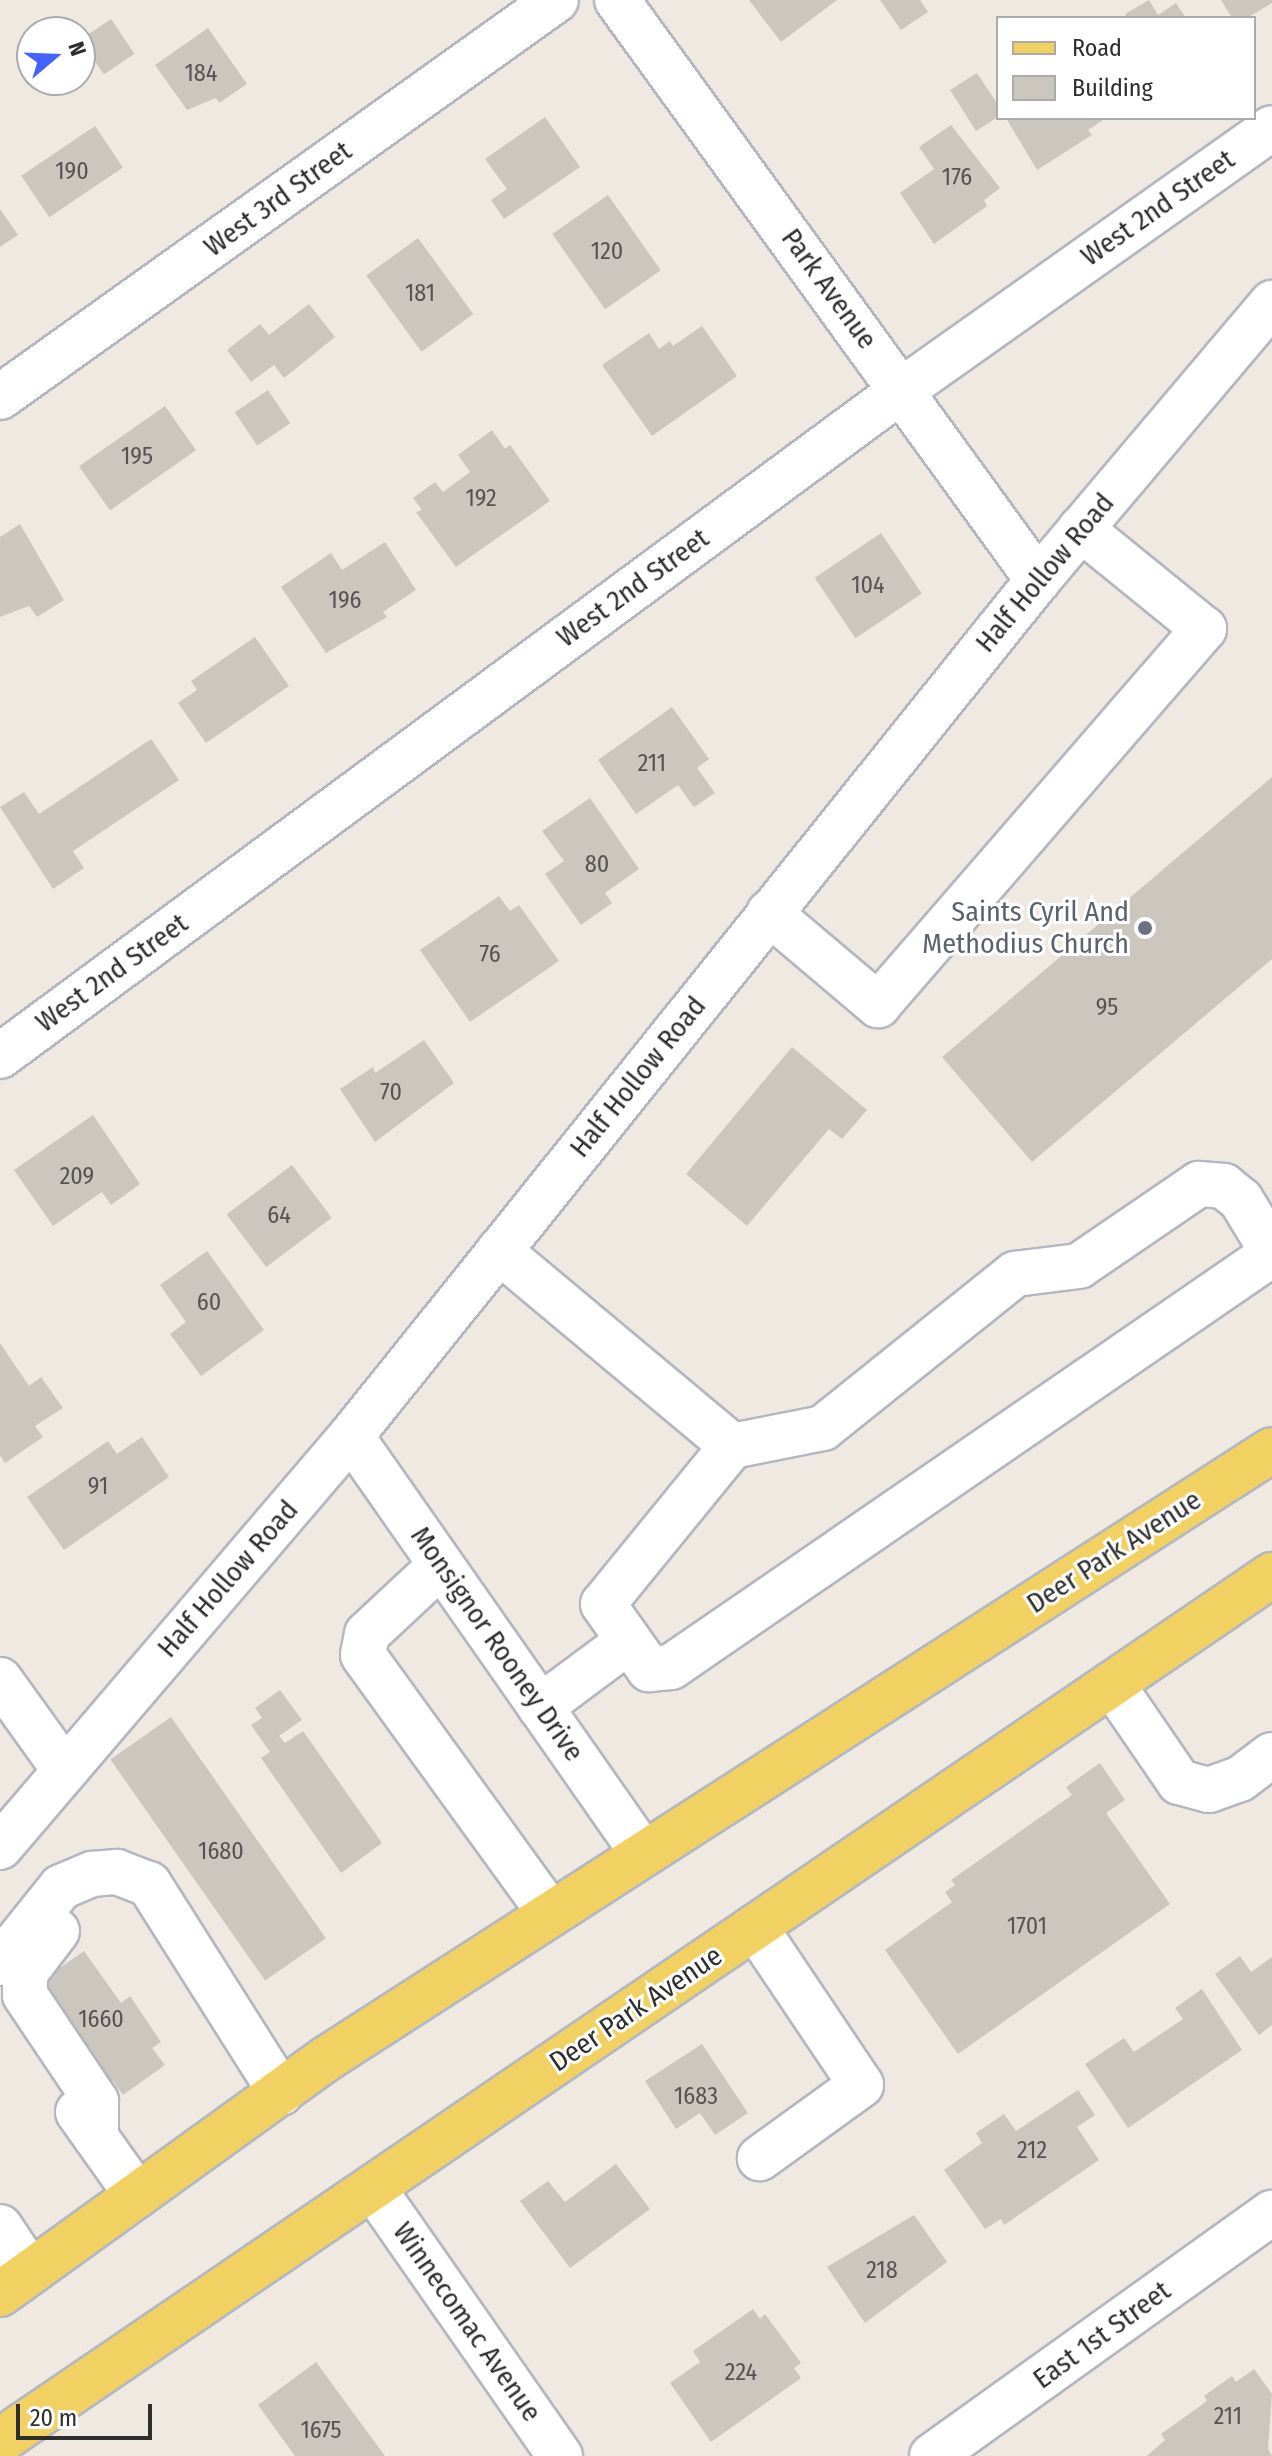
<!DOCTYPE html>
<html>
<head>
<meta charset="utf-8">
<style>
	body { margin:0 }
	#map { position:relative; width:1272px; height:2456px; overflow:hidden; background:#efe9e1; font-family:"Fira Sans Condensed",sans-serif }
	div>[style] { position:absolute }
	.building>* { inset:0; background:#cbc7bf; transform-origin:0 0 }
	.roads { filter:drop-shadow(2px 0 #b4b7c1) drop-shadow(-2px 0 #b4b7c1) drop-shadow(0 2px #b4b7c1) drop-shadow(0 -2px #b4b7c1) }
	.minor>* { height:44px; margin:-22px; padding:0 22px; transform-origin:22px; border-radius:22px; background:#fff }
	.major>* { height:44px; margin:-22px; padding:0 22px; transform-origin:22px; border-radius:22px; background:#f2d163 }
	.dots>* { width:22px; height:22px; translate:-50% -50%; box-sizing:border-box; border:4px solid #fff; border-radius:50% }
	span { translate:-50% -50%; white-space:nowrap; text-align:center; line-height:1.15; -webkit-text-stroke:6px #fff; paint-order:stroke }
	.number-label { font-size:24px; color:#555452 }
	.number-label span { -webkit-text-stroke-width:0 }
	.street-label { font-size:28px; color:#2e2e2e }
	.worship-label { font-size:28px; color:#5b616d }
	.right { translate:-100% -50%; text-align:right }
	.legend { position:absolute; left:996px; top:16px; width:260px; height:104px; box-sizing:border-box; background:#fff; border:2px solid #ababab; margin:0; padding:10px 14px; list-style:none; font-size:24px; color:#2e2e2e }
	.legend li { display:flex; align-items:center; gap:16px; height:40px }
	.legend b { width:40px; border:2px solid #ababab }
	.north { position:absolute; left:16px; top:16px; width:80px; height:80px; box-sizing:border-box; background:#fff; border:2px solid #ababab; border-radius:50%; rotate:71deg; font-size:22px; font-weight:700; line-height:32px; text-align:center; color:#2e2e2e }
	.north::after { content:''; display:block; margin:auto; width:28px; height:36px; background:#4264fb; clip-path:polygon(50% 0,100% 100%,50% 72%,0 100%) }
	.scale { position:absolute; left:16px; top:2404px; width:136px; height:36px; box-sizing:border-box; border:4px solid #2e2e2e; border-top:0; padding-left:10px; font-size:24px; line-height:28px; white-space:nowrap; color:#2e2e2e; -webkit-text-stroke:6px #fff; paint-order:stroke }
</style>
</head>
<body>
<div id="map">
	<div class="building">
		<div style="clip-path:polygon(749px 0,837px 0,781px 42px)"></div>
		<div style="clip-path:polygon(880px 0,920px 0,928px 12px,901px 30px)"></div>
		<div style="clip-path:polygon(1149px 0,1158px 15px,1176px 3px,1186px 18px,1127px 18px,1125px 14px)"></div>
		<div style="clip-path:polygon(1221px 0,1272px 0,1272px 3px,1247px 18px,1232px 18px)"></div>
		<div style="left:111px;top:19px;width:42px;height:37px;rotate:56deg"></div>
		<div style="clip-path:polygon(208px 28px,247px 84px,219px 103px,216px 98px,187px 110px,155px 65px)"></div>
		<div style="clip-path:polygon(977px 73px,998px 105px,998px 117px,976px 131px,950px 90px)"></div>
		<div style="clip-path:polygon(545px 117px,580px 167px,504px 219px,491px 200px,507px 189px,485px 159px)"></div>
		<div style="clip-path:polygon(1006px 118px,1106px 118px,1088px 130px,1092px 135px,1037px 170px)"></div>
		<div style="clip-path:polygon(951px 125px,1000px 188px,984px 200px,987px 206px,934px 244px,900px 193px,934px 169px,919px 147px)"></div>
		<div style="left:95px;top:126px;width:50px;height:89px;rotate:56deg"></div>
		<div style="left:608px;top:195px;width:92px;height:68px;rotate:55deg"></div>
		<div style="clip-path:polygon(0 209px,18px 235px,0 247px)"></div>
		<div style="left:418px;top:238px;width:94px;height:64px;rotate:54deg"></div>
		<div style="clip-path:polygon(309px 304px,335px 337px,284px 378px,274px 365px,251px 382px,227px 350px,260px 324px,269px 335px)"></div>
		<div style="clip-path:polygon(702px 326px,737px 376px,652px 436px,602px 365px,649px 333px,659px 349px,670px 341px,673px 346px)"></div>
		<div style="left:268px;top:390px;width:40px;height:40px;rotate:56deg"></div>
		<div style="left:165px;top:406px;width:54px;height:105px;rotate:55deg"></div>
		<div style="clip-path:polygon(492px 430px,505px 449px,510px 445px,550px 501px,456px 567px,416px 512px,422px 510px,413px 498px,435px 482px,443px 492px,470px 472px,458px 455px)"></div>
		<div style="clip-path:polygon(20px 524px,64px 600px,37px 617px,29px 606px,0 617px,0 537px)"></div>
		<div style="left:881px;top:533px;width:73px;height:80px;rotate:56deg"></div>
		<div style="clip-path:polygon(385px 542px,416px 590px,383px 612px,387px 617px,326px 653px,281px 587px,331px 553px,342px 570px)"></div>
		<div style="clip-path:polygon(255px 637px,289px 686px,206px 743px,178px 703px,197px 690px,191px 681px)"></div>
		<div style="clip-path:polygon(672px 707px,709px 759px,697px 768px,715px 793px,694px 807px,678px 785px,636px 814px,598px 760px)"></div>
		<div style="clip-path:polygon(151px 739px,179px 780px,73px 851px,84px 868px,53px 889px,0 807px,24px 792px,39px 814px)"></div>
		<div style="clip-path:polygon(1272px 777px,1272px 959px,1032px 1162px,942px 1057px)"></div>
		<div style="clip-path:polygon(590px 798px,639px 869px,605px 893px,612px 903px,581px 925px,545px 874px,564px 861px,542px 831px)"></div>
		<div style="clip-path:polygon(499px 896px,510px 911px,519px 905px,559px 961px,470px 1022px,420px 950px)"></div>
		<div style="clip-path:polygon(424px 1040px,454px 1083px,375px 1142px,340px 1089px,373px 1067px,375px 1073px)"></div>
		<div style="clip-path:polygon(792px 1047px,867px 1110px,842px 1139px,829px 1129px,747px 1226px,686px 1174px)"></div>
		<div style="clip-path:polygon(93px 1115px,140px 1184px,111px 1205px,102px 1192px,53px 1226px,14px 1170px)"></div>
		<div style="left:292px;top:1165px;width:66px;height:82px;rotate:53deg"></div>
		<div style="clip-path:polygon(207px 1251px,264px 1330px,201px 1376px,170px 1334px,186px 1322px,160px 1285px)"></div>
		<div style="clip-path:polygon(0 1343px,29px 1386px,41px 1377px,63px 1408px,35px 1426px,43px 1437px,5px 1463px,0 1455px)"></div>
		<div style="clip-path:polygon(142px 1437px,169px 1477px,64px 1550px,27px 1497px,108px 1441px,117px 1454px)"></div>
		<div style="clip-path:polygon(280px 1690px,302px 1720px,279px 1736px,285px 1743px,303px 1731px,382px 1843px,341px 1873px,261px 1758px,270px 1752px,251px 1725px,262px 1718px,255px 1708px)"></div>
		<div style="left:171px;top:1717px;width:270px;height:74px;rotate:55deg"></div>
		<div style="clip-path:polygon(1100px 1763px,1125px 1800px,1106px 1813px,1170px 1904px,958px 2054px,885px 1950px,952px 1902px,945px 1892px,955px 1885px,951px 1880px,1072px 1795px,1066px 1787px)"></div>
		<div style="clip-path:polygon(84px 1951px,121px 2003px,130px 1996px,161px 2042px,152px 2048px,165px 2065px,123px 2095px,113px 2081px,105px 2086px,44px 2001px,54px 1994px,44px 1979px)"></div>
		<div style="clip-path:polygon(1240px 1956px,1251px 1972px,1272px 1957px,1272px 2025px,1259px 2035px,1215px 1974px)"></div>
		<div style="clip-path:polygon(1202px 1989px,1242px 2050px,1128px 2128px,1085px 2064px,1124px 2038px,1134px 2052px,1183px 2019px,1175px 2008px)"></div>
		<div style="clip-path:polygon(702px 2044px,748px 2113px,715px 2135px,700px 2113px,676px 2129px,645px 2081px)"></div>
		<div style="clip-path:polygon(1078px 2090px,1095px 2115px,1077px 2127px,1099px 2160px,1004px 2225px,1001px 2219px,985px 2229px,944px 2170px,982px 2143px,976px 2133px,1004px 2114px,1016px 2131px)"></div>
		<div style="clip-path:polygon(616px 2164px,650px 2209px,570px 2268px,520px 2201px,548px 2181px,565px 2202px)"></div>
		<div style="clip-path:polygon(914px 2215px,947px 2262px,865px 2323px,827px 2267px)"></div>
		<div style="clip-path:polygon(753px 2309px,760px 2319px,765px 2314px,801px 2363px,794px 2368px,801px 2378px,711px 2442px,670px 2383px,700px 2362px,693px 2351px)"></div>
		<div style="clip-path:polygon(316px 2362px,385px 2456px,295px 2456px,258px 2405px)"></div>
		<div style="clip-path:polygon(1254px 2369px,1272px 2394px,1268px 2449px,1272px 2456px,1147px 2456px,1165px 2440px,1161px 2434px,1207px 2401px,1204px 2396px,1232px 2376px,1236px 2382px)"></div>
	</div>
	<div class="roads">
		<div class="minor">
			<div style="left:617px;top:0;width:717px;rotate:54.03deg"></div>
			<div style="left:0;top:397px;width:683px;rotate:-35.53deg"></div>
			<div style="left:769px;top:913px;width:143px;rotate:40.2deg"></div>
			<div style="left:878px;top:1005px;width:498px;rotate:-49.1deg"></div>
			<div style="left:1204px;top:629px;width:159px;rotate:-140.9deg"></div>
			<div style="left:0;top:1056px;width:1121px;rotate:-36.44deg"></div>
			<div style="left:902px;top:390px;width:453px;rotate:-35.3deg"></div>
			<div style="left:499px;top:1251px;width:304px;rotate:39.9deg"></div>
			<div style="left:1272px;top:1251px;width:60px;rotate:-121.3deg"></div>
			<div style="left:1241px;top:1200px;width:22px;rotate:-141deg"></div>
			<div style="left:1224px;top:1186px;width:25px;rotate:-175deg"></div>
			<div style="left:1199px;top:1184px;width:145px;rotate:145.7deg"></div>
			<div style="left:1079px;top:1266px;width:64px;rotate:172.9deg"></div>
			<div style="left:1015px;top:1274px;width:246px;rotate:141.3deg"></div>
			<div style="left:823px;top:1428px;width:93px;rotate:168.8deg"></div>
			<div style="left:732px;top:1446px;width:204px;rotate:129.2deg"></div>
			<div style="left:603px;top:1604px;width:80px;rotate:54.7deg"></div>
			<div style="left:649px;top:1669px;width:22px;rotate:-5deg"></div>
			<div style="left:671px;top:1667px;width:729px;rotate:-34.5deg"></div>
			<div style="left:351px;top:1436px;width:508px;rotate:55.03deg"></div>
			<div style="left:441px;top:1565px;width:101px;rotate:137deg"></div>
			<div style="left:367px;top:1634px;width:21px;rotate:101deg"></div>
			<div style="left:363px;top:1655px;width:319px;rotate:54.1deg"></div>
			<div style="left:0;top:1680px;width:110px;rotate:54.3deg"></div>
			<div style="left:1112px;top:1684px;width:119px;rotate:55.6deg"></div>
			<div style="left:1179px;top:1782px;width:31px;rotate:15deg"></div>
			<div style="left:1209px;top:1790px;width:33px;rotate:-20deg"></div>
			<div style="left:1240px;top:1779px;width:40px;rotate:-37deg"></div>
			<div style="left:540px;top:1707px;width:111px;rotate:-36.6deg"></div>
			<div style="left:0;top:1847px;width:540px;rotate:-49.5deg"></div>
			<div style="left:351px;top:1436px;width:1098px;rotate:-51.25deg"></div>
			<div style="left:1038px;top:580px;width:363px;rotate:-49.8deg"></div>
			<div style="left:755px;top:1927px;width:190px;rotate:56.1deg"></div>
			<div style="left:861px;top:2085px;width:125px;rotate:144.1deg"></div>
			<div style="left:57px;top:1931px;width:53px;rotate:127.3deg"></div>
			<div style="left:25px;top:1973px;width:22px;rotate:90deg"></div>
			<div style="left:25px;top:1995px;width:128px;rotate:56.2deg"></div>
			<div style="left:96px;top:2101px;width:36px;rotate:90deg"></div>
			<div style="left:0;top:1963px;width:97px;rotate:-51.2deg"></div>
			<div style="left:61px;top:1887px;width:34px;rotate:-23deg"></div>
			<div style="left:92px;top:1874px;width:25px;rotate:-5deg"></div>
			<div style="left:117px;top:1872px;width:34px;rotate:21deg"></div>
			<div style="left:149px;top:1884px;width:247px;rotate:57.7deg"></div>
			<div style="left:78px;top:2112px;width:102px;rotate:54.6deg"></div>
			<div style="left:373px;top:2188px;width:327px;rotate:55.1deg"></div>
			<div style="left:0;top:2227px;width:54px;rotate:56.3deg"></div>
			<div style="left:932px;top:2456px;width:418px;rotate:-35.6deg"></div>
		</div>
		<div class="major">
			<div style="left:0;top:2294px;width:405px;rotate:-35.8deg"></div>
			<div style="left:329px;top:2057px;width:1121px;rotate:-32.77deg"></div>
			<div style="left:0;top:2441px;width:1539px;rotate:-34.25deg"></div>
		</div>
	</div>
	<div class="dots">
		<div style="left:1145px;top:928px;background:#6b7280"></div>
	</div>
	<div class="number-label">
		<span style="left:201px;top:74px">184</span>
		<span style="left:72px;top:172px">190</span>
		<span style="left:957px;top:178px">176</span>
		<span style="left:607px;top:252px">120</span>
		<span style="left:420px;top:294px">181</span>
		<span style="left:137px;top:457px">195</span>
		<span style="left:481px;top:499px">192</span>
		<span style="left:868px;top:586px">104</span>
		<span style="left:345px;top:601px">196</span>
		<span style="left:652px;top:764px">211</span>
		<span style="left:597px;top:865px">80</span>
		<span style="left:490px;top:955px">76</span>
		<span style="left:1107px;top:1008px">95</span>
		<span style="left:391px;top:1093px">70</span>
		<span style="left:77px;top:1177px">209</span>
		<span style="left:279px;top:1216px">64</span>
		<span style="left:209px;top:1303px">60</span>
		<span style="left:98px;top:1487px">91</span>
		<span style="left:221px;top:1852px">1680</span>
		<span style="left:1027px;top:1927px">1701</span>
		<span style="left:101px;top:2020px">1660</span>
		<span style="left:696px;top:2097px">1683</span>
		<span style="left:1032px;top:2151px">212</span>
		<span style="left:882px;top:2271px">218</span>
		<span style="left:741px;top:2373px">224</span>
		<span style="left:1228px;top:2417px">211</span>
		<span style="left:321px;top:2431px">1675</span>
	</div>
	<div class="street-label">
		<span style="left:278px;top:199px;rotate:-36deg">West 3rd Street</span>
		<span style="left:1158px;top:208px;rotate:-35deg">West 2nd Street</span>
		<span style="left:829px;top:289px;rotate:54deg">Park Avenue</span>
		<span style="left:1045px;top:573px;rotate:-50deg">Half Hollow Road</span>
		<span style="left:633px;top:588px;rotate:-36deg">West 2nd Street</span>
		<span style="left:112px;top:973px;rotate:-36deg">West 2nd Street</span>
		<span style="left:638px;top:1077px;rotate:-51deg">Half Hollow Road</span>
		<span style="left:1114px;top:1552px;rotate:-33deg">Deer Park Avenue</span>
		<span style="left:228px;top:1579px;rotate:-49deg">Half Hollow Road</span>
		<span style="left:497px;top:1644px;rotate:55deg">Monsignor Rooney Drive</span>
		<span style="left:636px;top:2009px;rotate:-34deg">Deer Park Avenue</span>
		<span style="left:467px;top:2322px;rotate:55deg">Winnecomac Avenue</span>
		<span style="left:1102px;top:2335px;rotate:-36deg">East 1st Street</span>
	</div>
	<div class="worship-label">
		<span class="right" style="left:1129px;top:928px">Saints Cyril And<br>Methodius Church</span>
	</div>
	<ul class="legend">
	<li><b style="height:10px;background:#f2d163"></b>Road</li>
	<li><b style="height:22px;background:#cbc7bf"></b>Building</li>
	</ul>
	<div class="north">N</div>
	<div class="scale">20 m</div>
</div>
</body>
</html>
